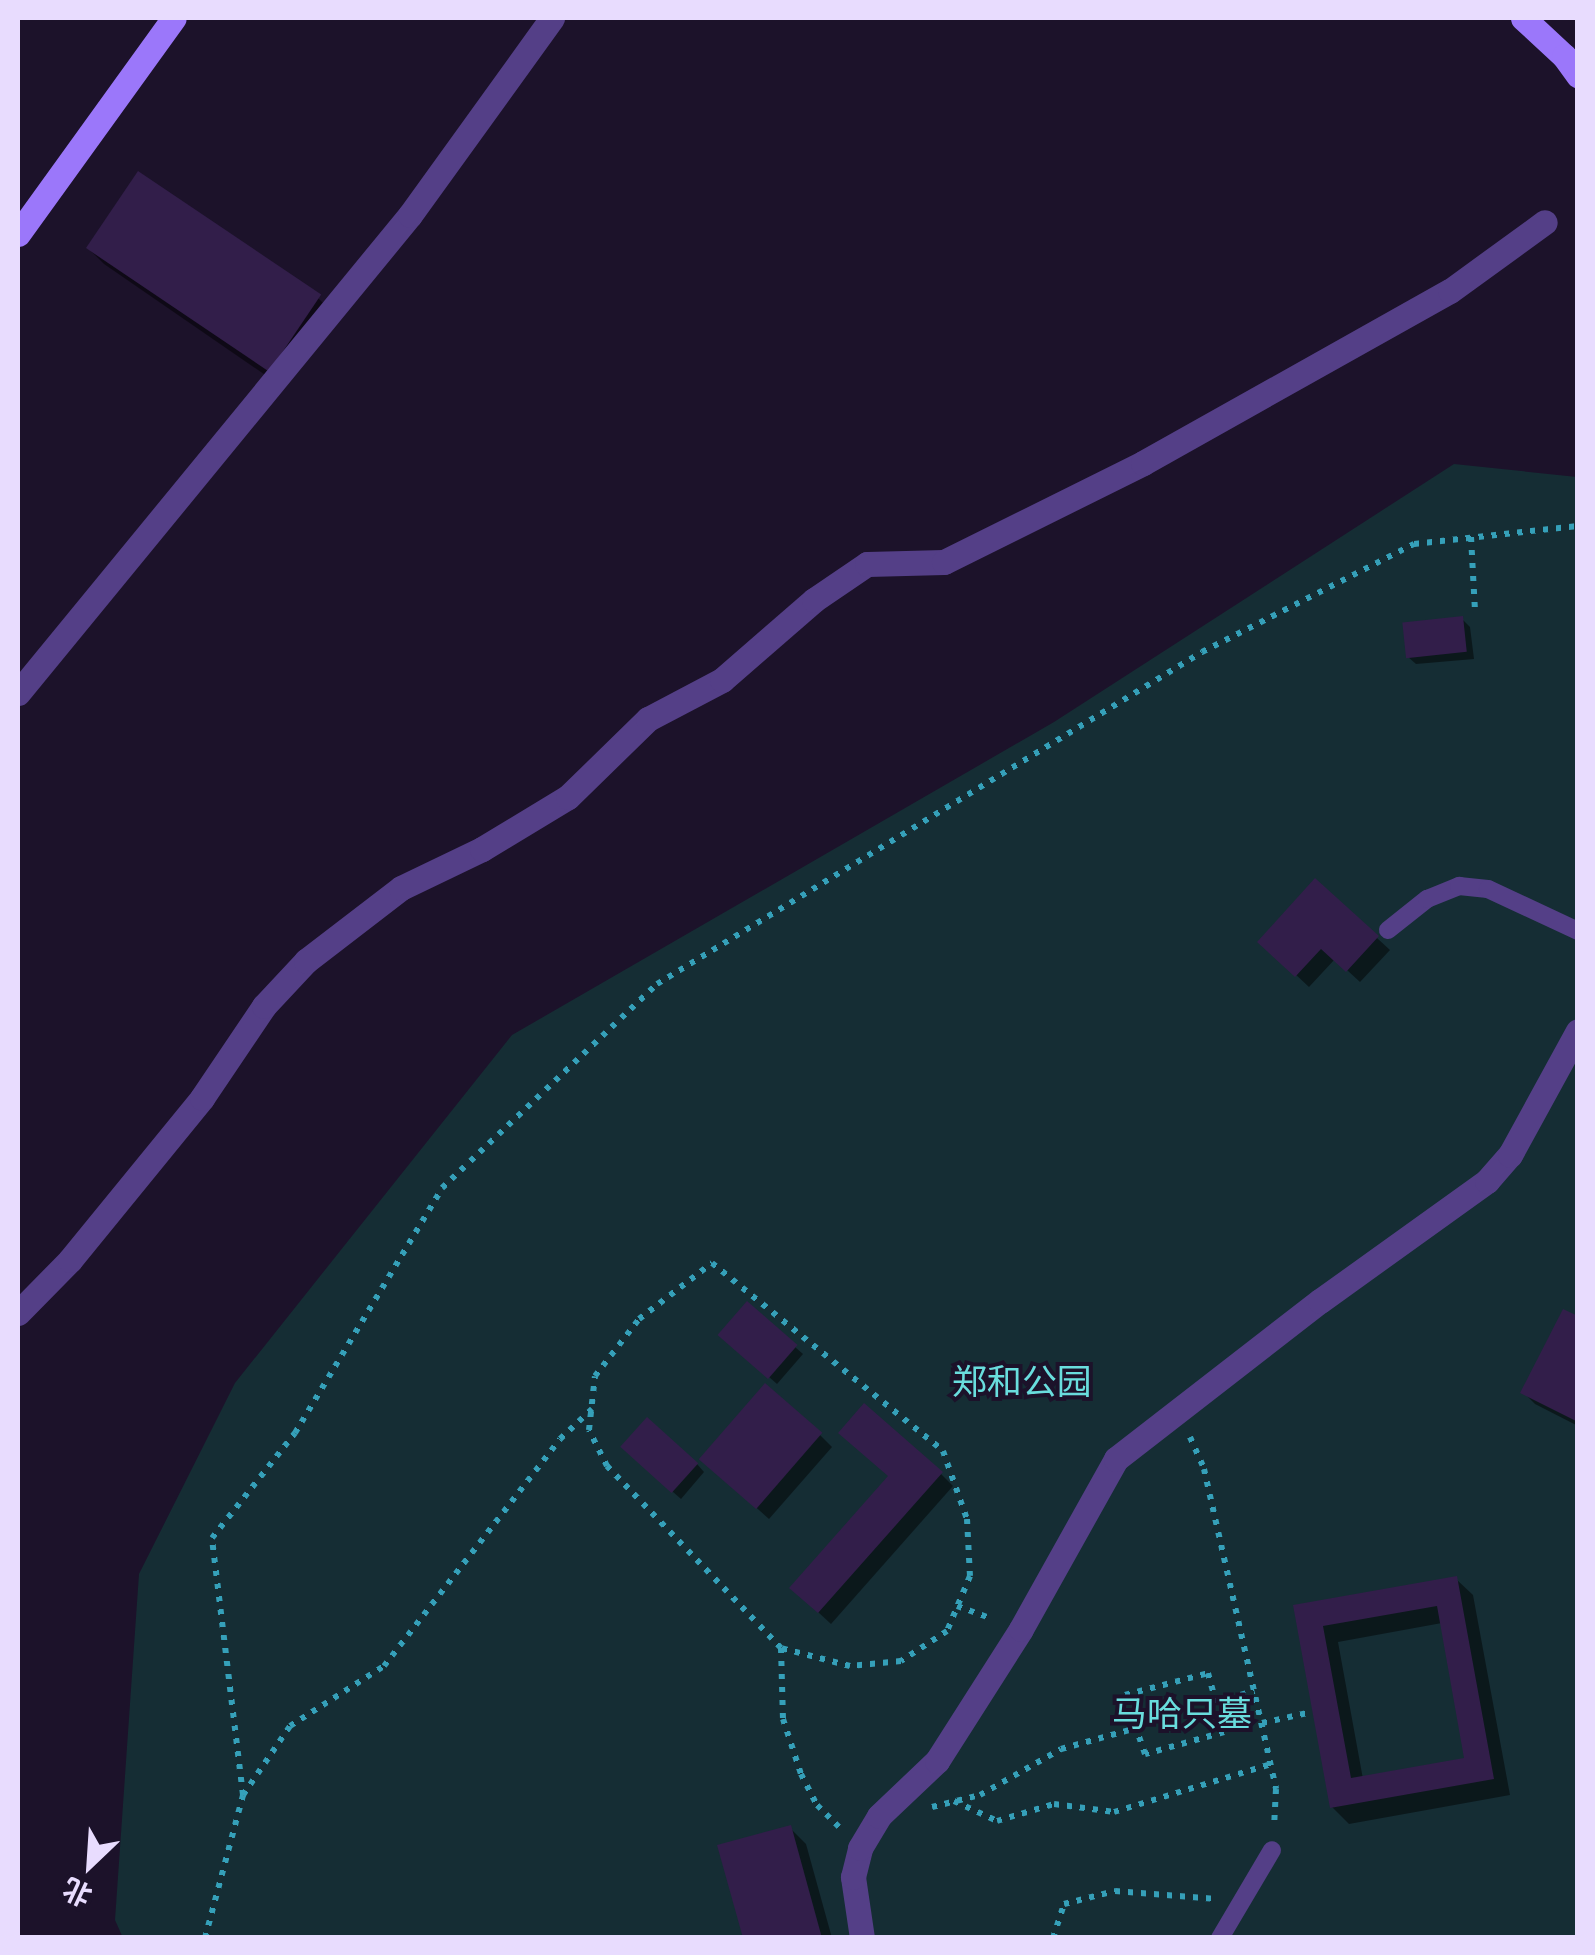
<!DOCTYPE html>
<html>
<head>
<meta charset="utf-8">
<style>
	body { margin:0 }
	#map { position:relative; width:1595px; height:1955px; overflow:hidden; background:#1c122a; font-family:"Public Sans","Noto Sans SC",sans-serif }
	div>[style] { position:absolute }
	.green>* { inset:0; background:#152d34 }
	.shadow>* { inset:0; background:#0007 }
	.building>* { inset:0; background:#321e4a; transform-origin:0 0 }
	.path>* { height:6px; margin-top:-3px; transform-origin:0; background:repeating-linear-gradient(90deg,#35a0b9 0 5px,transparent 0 13px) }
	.lane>* { height:18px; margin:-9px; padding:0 9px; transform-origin:9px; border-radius:9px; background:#543f87 }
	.street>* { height:25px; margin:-12.5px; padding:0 12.5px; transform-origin:12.5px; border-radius:12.5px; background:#543f87 }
	.secondary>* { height:25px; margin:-12.5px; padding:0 12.5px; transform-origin:12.5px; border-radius:12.5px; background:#9b77fa }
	span { translate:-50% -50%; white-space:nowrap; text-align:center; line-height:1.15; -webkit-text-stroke:8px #1c122a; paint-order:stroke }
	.park-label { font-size:35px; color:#69dddd }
	.frame { position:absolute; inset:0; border:20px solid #e8dcfe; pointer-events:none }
	.north { position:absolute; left:40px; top:1815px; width:100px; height:100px; -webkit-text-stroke:8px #1c122a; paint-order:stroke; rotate:205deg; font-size:28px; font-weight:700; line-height:40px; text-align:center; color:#e8dcfe }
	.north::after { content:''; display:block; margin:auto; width:35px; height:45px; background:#e8dcfe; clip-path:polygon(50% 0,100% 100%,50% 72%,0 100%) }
</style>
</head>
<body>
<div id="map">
	<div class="green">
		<div style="clip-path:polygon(1454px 464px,1577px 477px,1577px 1937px,123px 1938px,115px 1920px,139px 1574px,235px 1383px,512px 1035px,1054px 722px)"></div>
	</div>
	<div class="shadow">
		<div style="clip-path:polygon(88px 248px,318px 298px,335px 315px,284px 388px,104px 264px)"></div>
		<div style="clip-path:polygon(1462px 619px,1470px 627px,1474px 659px,1416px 664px,1408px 657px)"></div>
		<div style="clip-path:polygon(1316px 882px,1390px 950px,1360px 982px,1335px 959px,1309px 987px,1260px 941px)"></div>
		<div style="clip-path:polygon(1578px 1319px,1578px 1426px,1535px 1404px,1523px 1392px)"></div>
		<div style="clip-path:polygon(728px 1341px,795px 1347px,803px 1354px,777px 1384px)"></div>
		<div style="clip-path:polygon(820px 1435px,832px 1447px,769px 1519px,714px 1470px)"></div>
		<div style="clip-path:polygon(631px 1455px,697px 1464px,704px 1472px,681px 1499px)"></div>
		<div style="clip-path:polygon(941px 1474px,953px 1486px,831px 1624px,805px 1600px)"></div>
		<div style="clip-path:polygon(evenodd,1456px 1579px,1473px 1595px,1510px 1795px,1349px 1824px,1332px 1807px,1296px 1607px,1456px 1579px,1442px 1623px,1467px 1760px,1363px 1779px,1338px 1642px,1442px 1623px)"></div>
		<div style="clip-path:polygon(790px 1828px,806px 1844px,832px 1938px,745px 1938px)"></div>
	</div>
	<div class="building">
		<div style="left:138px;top:171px;width:221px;height:93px;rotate:34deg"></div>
		<div style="left:1463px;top:616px;width:36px;height:61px;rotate:84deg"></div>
		<div style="clip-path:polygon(1315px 878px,1379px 936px,1346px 972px,1321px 949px,1295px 977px,1257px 942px)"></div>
		<div style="left:747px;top:1301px;width:67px;height:45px;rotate:41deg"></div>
		<div style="clip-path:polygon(1563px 1309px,1578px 1316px,1578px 1422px,1520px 1393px)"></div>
		<div style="left:765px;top:1383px;width:76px;height:101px;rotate:41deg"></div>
		<div style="clip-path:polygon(864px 1403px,943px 1472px,818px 1613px,789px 1588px,888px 1476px,838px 1433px)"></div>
		<div style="left:647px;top:1417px;width:69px;height:40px;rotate:42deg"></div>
		<div style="clip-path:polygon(evenodd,1457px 1576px,1494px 1779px,1330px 1808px,1293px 1605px,1457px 1576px,1437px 1606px,1464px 1758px,1351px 1778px,1323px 1626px,1437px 1606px)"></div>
		<div style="clip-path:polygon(791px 1825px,822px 1938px,743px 1938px,717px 1845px)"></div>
	</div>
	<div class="path">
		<div style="left:1471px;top:537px;width:75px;rotate:86.9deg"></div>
		<div style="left:712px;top:1263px;width:298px;rotate:39.1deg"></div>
		<div style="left:943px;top:1451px;width:72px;rotate:70.6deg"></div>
		<div style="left:967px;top:1519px;width:57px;rotate:87deg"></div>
		<div style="left:970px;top:1576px;width:60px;rotate:112.7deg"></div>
		<div style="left:947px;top:1631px;width:55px;rotate:146.9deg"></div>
		<div style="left:901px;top:1661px;width:51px;rotate:174.4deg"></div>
		<div style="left:850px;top:1666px;width:71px;rotate:-165.4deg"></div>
		<div style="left:781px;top:1648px;width:252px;rotate:-133.7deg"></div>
		<div style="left:607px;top:1466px;width:40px;rotate:-116.6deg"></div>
		<div style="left:589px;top:1430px;width:54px;rotate:-83.7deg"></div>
		<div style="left:595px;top:1376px;width:72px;rotate:-52.3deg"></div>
		<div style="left:639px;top:1319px;width:92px;rotate:-37.5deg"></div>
		<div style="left:1190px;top:1437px;width:35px;rotate:66deg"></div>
		<div style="left:1204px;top:1469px;width:328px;rotate:77.3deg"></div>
		<div style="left:1276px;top:1789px;width:39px;rotate:93deg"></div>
		<div style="left:957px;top:1606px;width:38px;rotate:20deg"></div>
		<div style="left:781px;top:1648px;width:71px;rotate:88.4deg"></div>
		<div style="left:783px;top:1719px;width:58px;rotate:71.9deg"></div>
		<div style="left:801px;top:1774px;width:35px;rotate:63deg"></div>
		<div style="left:817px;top:1805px;width:35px;rotate:45deg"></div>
		<div style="left:1216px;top:1702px;width:40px;rotate:-16deg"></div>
		<div style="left:1262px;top:1723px;width:51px;rotate:-12.4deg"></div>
		<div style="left:243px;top:1795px;width:259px;rotate:-96.9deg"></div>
		<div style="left:212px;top:1538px;width:134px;rotate:-51.7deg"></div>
		<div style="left:295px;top:1433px;width:286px;rotate:-59deg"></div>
		<div style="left:442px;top:1188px;width:296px;rotate:-43.5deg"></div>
		<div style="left:657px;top:984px;width:638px;rotate:-31.35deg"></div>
		<div style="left:1202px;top:652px;width:238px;rotate:-27deg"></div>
		<div style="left:1414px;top:544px;width:165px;rotate:-6.3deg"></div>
		<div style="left:954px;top:1801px;width:47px;rotate:24.9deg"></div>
		<div style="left:997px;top:1821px;width:59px;rotate:-16.6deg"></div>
		<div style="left:1054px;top:1804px;width:61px;rotate:7.6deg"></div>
		<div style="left:1114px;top:1812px;width:164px;rotate:-17deg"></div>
		<div style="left:932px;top:1807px;width:49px;rotate:-14deg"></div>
		<div style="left:980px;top:1795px;width:93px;rotate:-29.6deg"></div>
		<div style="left:1061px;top:1749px;width:78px;rotate:-15.6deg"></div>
		<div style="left:1136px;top:1728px;width:35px;rotate:-108deg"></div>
		<div style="left:1125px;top:1695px;width:86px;rotate:-14.8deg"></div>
		<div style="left:1208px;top:1673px;width:61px;rotate:74.8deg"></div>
		<div style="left:1224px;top:1732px;width:82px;rotate:164.4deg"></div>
		<div style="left:1145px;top:1754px;width:28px;rotate:-109deg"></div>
		<div style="left:205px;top:1938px;width:148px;rotate:-75.1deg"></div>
		<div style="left:243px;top:1795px;width:83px;rotate:-55.7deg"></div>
		<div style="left:290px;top:1726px;width:112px;rotate:-32.6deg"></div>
		<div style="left:384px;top:1666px;width:287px;rotate:-52.2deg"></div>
		<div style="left:560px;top:1439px;width:44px;rotate:-43.2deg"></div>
		<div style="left:1053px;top:1938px;width:36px;rotate:-72deg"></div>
		<div style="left:1064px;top:1904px;width:53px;rotate:-14.3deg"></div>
		<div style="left:1115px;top:1891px;width:102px;rotate:4.5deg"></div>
	</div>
	<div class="lane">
		<div style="left:1388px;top:930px;width:50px;rotate:-38.5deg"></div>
		<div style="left:1427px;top:899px;width:35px;rotate:-22deg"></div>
		<div style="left:1459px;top:886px;width:29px;rotate:6deg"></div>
		<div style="left:1488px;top:889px;width:99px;rotate:25deg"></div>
		<div style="left:1220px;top:1938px;width:102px;rotate:-59.4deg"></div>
	</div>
	<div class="street">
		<div style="left:18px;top:693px;width:618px;rotate:-50.65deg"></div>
		<div style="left:410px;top:215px;width:243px;rotate:-54.2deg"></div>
		<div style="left:18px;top:1313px;width:74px;rotate:-45.5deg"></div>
		<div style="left:70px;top:1260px;width:209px;rotate:-50.8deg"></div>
		<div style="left:202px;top:1098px;width:111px;rotate:-56deg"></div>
		<div style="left:264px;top:1006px;width:62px;rotate:-47deg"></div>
		<div style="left:306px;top:961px;width:120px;rotate:-37.5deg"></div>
		<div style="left:401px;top:888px;width:90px;rotate:-25.7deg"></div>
		<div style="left:482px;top:849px;width:100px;rotate:-31.2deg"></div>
		<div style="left:568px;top:797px;width:112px;rotate:-44.3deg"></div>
		<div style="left:648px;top:719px;width:84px;rotate:-27.8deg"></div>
		<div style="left:722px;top:680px;width:122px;rotate:-41deg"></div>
		<div style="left:814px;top:600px;width:64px;rotate:-34.2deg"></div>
		<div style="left:867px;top:564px;width:77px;rotate:-1.5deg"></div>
		<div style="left:944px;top:562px;width:222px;rotate:-26.4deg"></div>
		<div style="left:1143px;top:463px;width:352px;rotate:-29.3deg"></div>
		<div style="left:1450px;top:291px;width:117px;rotate:-36deg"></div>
		<div style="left:862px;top:1938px;width:62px;rotate:-98.4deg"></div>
		<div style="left:853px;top:1877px;width:30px;rotate:-76deg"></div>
		<div style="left:860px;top:1848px;width:37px;rotate:-59deg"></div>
		<div style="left:879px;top:1816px;width:80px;rotate:-43.5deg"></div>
		<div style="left:937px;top:1761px;width:156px;rotate:-57.5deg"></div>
		<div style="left:1021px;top:1629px;width:195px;rotate:-60.8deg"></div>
		<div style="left:1116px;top:1459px;width:258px;rotate:-37.8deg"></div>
		<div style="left:1320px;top:1301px;width:206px;rotate:-35.7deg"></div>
		<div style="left:1487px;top:1181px;width:35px;rotate:-49deg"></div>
		<div style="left:1510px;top:1155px;width:141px;rotate:-61.3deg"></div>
	</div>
	<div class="secondary">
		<div style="left:1523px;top:18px;width:56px;rotate:42.8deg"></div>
		<div style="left:1564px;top:56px;width:24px;rotate:54deg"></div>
		<div style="left:18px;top:234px;width:266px;rotate:-54.2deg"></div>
	</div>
	<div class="park-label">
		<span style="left:1022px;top:1382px">郑和公园</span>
		<span style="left:1182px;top:1714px">马哈只墓</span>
	</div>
	<div class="frame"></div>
	<div class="north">北</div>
</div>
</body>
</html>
